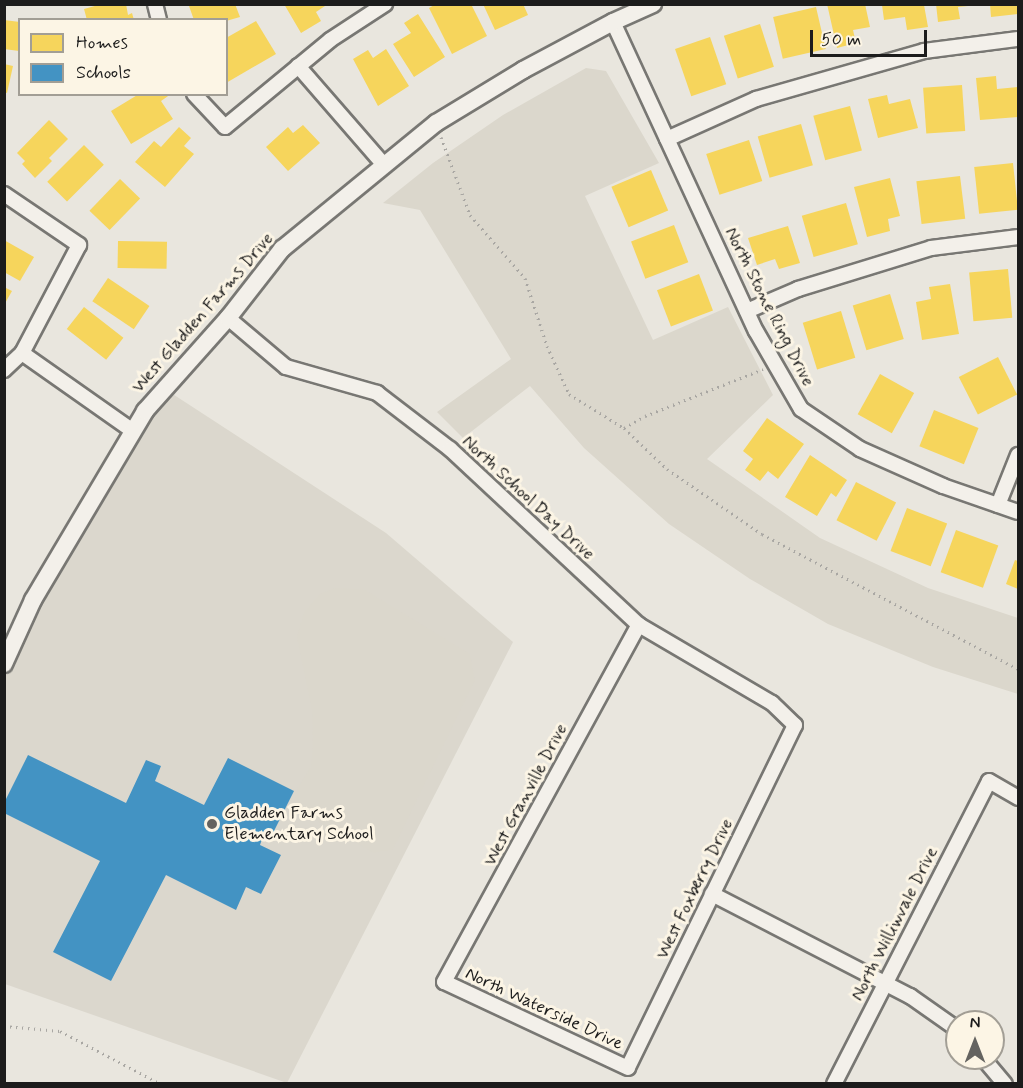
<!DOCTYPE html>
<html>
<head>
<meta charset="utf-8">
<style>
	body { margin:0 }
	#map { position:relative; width:1023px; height:1088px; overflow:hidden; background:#e9e6de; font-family:Mynerve,sans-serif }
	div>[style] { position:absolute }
	.built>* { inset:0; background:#dbd7cd }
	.green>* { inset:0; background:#dbd7cc }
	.homes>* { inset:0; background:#f6d55c; transform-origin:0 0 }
	.schools>* { inset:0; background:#4393c3 }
	.path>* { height:3px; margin-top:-1.5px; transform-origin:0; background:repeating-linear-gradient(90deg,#a9a7a3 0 1.5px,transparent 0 6px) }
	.roads { filter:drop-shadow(2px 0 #787773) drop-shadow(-2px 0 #787773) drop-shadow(0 2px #787773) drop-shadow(0 -2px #787773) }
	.minor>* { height:14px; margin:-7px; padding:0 7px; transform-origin:7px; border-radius:7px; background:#f3f0ea }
	.tertiary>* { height:16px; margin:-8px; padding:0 8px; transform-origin:8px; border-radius:8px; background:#f3f0ea }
	.dots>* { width:16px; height:16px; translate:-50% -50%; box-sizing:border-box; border:3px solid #fcf5e5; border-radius:50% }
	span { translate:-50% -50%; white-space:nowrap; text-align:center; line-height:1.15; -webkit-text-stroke:6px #fcf5e5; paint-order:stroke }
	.street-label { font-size:18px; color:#1c1c1c }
	.poi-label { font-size:18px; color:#1c1c1c }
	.left { translate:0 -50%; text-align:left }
	.frame { position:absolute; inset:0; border:6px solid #1c1c1c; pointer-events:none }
	.legend { position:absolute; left:18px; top:18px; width:210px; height:78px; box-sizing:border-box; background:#fcf5e5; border:2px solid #a29e95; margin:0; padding:8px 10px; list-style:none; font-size:18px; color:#1c1c1c }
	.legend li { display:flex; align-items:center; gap:12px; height:30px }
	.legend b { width:30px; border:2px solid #a29e95 }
	.north { position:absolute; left:945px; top:1010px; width:60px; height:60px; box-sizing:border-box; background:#fcf5e5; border:2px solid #a29e95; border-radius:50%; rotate:0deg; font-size:16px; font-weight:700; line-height:24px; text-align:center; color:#1c1c1c }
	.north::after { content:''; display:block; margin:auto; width:21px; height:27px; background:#646360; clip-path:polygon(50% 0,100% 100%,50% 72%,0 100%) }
	.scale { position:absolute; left:810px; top:30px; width:117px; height:27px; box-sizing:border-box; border:3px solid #1c1c1c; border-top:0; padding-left:8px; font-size:18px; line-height:21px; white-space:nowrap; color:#1c1c1c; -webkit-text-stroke:4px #fcf5e5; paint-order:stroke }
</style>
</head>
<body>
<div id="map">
	<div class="built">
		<div style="clip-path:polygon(165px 389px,386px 533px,513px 642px,287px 1083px,5px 984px,5px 664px)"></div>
	</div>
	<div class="green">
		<div style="clip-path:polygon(586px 68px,606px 71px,659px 163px,585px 196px,653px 340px,728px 307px,773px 395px,707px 459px,820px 538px,928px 588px,1018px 618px,1018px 694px,933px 667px,828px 624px,750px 579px,669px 524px,584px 448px,530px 386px,463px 438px,437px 412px,511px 359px,420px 210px,383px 203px,433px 163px,503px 115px)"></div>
		<div style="clip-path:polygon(336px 588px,365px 590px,470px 654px,475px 680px,393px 849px,374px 853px,301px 812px,294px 803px,298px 787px,311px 767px,313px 744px,312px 709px,297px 637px,304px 613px,320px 594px)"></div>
	</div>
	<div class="homes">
		<div style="clip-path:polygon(102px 4px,126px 4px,128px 15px,132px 13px,134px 20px,87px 20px,84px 9px)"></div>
		<div style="clip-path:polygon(194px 4px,235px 4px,240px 17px,226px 21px,194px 20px,189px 6px)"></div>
		<div style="clip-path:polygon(284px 4px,328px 4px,316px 12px,321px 21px,301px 33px)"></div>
		<div style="clip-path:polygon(436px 4px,471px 4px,487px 36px,452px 54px,429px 8px)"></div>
		<div style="clip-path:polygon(483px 4px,523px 4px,528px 15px,495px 30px)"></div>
		<div style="clip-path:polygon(827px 4px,865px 4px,870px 27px,853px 30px,856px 43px,837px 48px)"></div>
		<div style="clip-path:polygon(936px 4px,967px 4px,968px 6px,958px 7px,960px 19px,938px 22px)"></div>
		<div style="clip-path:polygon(990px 4px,1018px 4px,1018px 14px,991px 17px)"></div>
		<div style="clip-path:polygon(882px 5px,924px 5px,928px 27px,907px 30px,905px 17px,884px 20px)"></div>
		<div style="left:816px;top:7px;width:43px;height:44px;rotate:77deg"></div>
		<div style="clip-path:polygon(418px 14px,445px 57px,414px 77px,393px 44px,411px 33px,404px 23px)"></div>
		<div style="clip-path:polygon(4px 20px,20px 22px,19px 51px,4px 49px)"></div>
		<div style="clip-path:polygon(256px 21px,276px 54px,226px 83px,226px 38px)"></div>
		<div style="left:760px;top:24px;width:45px;height:38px;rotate:72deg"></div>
		<div style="left:710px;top:37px;width:50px;height:37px;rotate:71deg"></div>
		<div style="clip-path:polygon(386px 49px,409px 86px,378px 106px,353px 59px,368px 50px,373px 58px)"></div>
		<div style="clip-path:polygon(4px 64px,13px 66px,7px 93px,4px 92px)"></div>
		<div style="clip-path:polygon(996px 76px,997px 89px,1018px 87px,1018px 117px,980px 120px,976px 78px)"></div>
		<div style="left:962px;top:85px;width:46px;height:39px;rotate:86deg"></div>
		<div style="clip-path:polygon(139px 94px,171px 94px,161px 101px,173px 119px,131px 144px,111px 111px)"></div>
		<div style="clip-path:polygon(887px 95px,889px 104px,910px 99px,918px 128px,878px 138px,868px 99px)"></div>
		<div style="left:850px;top:106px;width:46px;height:38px;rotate:75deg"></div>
		<div style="clip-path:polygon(49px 120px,68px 139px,49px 158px,52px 161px,35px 178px,22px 164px,25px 161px,17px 153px)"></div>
		<div style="left:801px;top:124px;width:43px;height:45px;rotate:74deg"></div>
		<div style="clip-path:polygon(303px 125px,320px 143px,288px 171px,266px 147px,288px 127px,293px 133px)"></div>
		<div style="clip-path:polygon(179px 127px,191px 138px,184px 146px,194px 154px,165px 187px,135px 162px,154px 141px,161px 147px)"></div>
		<div style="left:749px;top:140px;width:43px;height:45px;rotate:72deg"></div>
		<div style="left:84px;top:145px;width:28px;height:52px;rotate:45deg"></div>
		<div style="left:1013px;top:163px;width:47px;height:39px;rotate:84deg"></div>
		<div style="left:651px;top:170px;width:44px;height:43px;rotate:67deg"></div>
		<div style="left:960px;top:176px;width:43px;height:44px;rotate:83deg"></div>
		<div style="clip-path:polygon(890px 178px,900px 216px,888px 219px,890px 231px,867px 237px,854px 187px)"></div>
		<div style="left:120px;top:179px;width:28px;height:44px;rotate:44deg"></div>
		<div style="left:846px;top:203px;width:43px;height:46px;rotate:74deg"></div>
		<div style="left:674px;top:225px;width:40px;height:46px;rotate:69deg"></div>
		<div style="clip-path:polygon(788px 226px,800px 263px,779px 269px,775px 259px,757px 265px,748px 238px)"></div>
		<div style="clip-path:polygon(4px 240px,34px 257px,20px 281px,4px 272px)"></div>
		<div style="left:118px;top:241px;width:49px;height:27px;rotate:1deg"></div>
		<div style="left:1008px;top:269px;width:49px;height:39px;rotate:85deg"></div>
		<div style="left:699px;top:274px;width:39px;height:45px;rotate:69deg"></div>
		<div style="left:108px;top:278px;width:50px;height:28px;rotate:34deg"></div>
		<div style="clip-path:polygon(950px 284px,959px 334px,922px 340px,916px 302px,931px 299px,929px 287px)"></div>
		<div style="clip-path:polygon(4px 287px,12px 291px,4px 305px)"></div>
		<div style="left:890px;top:294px;width:47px;height:39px;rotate:73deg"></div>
		<div style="left:84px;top:307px;width:50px;height:28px;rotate:38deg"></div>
		<div style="left:841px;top:311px;width:49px;height:40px;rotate:73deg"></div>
		<div style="left:998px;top:357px;width:42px;height:44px;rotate:63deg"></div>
		<div style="left:880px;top:374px;width:39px;height:46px;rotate:29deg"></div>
		<div style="left:934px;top:410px;width:48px;height:39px;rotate:22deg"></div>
		<div style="clip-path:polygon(767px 418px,804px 444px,778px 479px,768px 471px,760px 481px,745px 470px,753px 459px,743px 451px)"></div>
		<div style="clip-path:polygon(810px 455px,847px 480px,836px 497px,831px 493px,817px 516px,785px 497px)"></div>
		<div style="left:856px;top:482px;width:45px;height:43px;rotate:27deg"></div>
		<div style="left:907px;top:508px;width:43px;height:46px;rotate:21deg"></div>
		<div style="left:956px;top:530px;width:45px;height:45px;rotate:20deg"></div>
		<div style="clip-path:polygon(1015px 560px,1018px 561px,1018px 589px,1006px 584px)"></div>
	</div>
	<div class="schools">
		<div style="clip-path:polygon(28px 755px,126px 803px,146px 760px,161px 766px,155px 781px,204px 805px,228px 758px,294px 791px,271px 837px,264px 833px,260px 845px,281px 855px,261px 894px,246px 887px,236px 910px,166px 875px,111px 981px,53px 952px,100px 861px,4px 813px,4px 803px)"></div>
	</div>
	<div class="path">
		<div style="left:441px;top:137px;width:83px;rotate:69.6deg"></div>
		<div style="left:470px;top:215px;width:84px;rotate:48.9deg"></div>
		<div style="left:525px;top:278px;width:71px;rotate:72.1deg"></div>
		<div style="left:547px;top:346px;width:53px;rotate:65.4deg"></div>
		<div style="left:569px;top:394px;width:65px;rotate:31.7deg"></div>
		<div style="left:624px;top:428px;width:59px;rotate:43.6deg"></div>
		<div style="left:667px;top:469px;width:115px;rotate:34.4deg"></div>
		<div style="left:762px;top:534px;width:289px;rotate:27.8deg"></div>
		<div style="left:624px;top:428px;width:24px;rotate:-30deg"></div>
		<div style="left:645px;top:416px;width:127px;rotate:-21.7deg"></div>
		<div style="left:4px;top:1026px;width:56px;rotate:5.1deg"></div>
		<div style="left:60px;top:1031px;width:114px;rotate:27.7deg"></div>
	</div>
	<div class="roads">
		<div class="minor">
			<div style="left:155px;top:4px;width:16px;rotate:76deg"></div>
			<div style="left:613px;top:22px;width:340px;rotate:65.2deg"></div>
			<div style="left:756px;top:331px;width:90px;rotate:60deg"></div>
			<div style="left:801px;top:409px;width:71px;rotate:34.1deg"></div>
			<div style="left:860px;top:449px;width:91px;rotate:24deg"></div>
			<div style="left:943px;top:486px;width:79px;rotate:19.1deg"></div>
			<div style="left:298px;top:66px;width:131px;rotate:49deg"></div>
			<div style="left:194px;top:94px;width:45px;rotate:46.8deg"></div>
			<div style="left:225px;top:127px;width:136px;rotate:-39.6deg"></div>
			<div style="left:330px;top:40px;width:66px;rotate:-33.2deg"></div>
			<div style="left:667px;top:139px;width:98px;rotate:-24.2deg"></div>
			<div style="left:756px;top:99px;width:175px;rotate:-15.9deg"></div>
			<div style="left:924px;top:51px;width:95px;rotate:-7.3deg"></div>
			<div style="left:4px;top:194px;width:91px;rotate:34.2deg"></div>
			<div style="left:79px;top:245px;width:122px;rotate:117.8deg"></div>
			<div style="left:22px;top:353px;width:25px;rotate:137deg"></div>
			<div style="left:747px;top:311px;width:56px;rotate:-23.3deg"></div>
			<div style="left:798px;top:289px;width:139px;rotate:-17.1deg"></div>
			<div style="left:931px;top:248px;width:88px;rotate:-7.2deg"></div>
			<div style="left:228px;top:318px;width:76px;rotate:40.2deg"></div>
			<div style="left:286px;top:367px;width:95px;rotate:15.9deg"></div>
			<div style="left:377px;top:393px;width:92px;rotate:37.5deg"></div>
			<div style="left:450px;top:449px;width:258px;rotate:43deg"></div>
			<div style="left:639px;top:625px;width:154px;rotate:30.4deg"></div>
			<div style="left:772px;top:703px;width:32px;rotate:44deg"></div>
			<div style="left:795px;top:725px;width:381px;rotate:116deg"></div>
			<div style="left:628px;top:1068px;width:203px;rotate:-154.9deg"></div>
			<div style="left:444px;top:982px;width:407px;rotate:-61.4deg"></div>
			<div style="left:22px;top:353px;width:136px;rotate:35.1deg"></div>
			<div style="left:998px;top:505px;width:54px;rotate:-68.2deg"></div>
			<div style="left:712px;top:894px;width:223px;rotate:27.3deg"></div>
			<div style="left:910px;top:996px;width:57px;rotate:35.1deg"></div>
			<div style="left:983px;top:1058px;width:34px;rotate:50deg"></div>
			<div style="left:834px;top:1084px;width:340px;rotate:-62.9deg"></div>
			<div style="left:989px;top:781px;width:34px;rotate:30deg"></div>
		</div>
		<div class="tertiary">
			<div style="left:4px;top:664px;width:70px;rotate:-65.6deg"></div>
			<div style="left:33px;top:600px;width:220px;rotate:-59.3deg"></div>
			<div style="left:145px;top:411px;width:125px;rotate:-48.3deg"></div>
			<div style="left:228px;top:318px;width:88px;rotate:-52deg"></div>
			<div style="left:282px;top:249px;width:199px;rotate:-39.3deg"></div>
			<div style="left:436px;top:123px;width:102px;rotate:-31.3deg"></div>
			<div style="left:523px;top:70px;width:102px;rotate:-28.1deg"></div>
			<div style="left:613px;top:22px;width:44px;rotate:-24.2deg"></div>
		</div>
	</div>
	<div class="dots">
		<div style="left:212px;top:824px;background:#646360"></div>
	</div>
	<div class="street-label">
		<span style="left:769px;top:307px;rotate:63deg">North Stone Ring Drive</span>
		<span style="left:203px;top:313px;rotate:-49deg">West Gladden Farms Drive</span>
		<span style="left:528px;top:498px;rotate:43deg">North School Day Drive</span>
		<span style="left:526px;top:795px;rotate:-62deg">West Granville Drive</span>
		<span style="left:695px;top:889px;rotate:-64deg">West Foxberry Drive</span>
		<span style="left:895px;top:924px;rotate:-63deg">North Williwvale Drive</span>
		<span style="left:544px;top:1009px;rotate:25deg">North Waterside Drive</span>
	</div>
	<div class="poi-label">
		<span class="left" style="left:224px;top:824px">Gladden Farms<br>Elementary School</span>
	</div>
	<div class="frame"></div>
	<ul class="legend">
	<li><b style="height:16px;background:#f6d55c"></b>Homes</li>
	<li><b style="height:16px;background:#4393c3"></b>Schools</li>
	</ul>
	<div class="north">N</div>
	<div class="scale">50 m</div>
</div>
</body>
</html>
